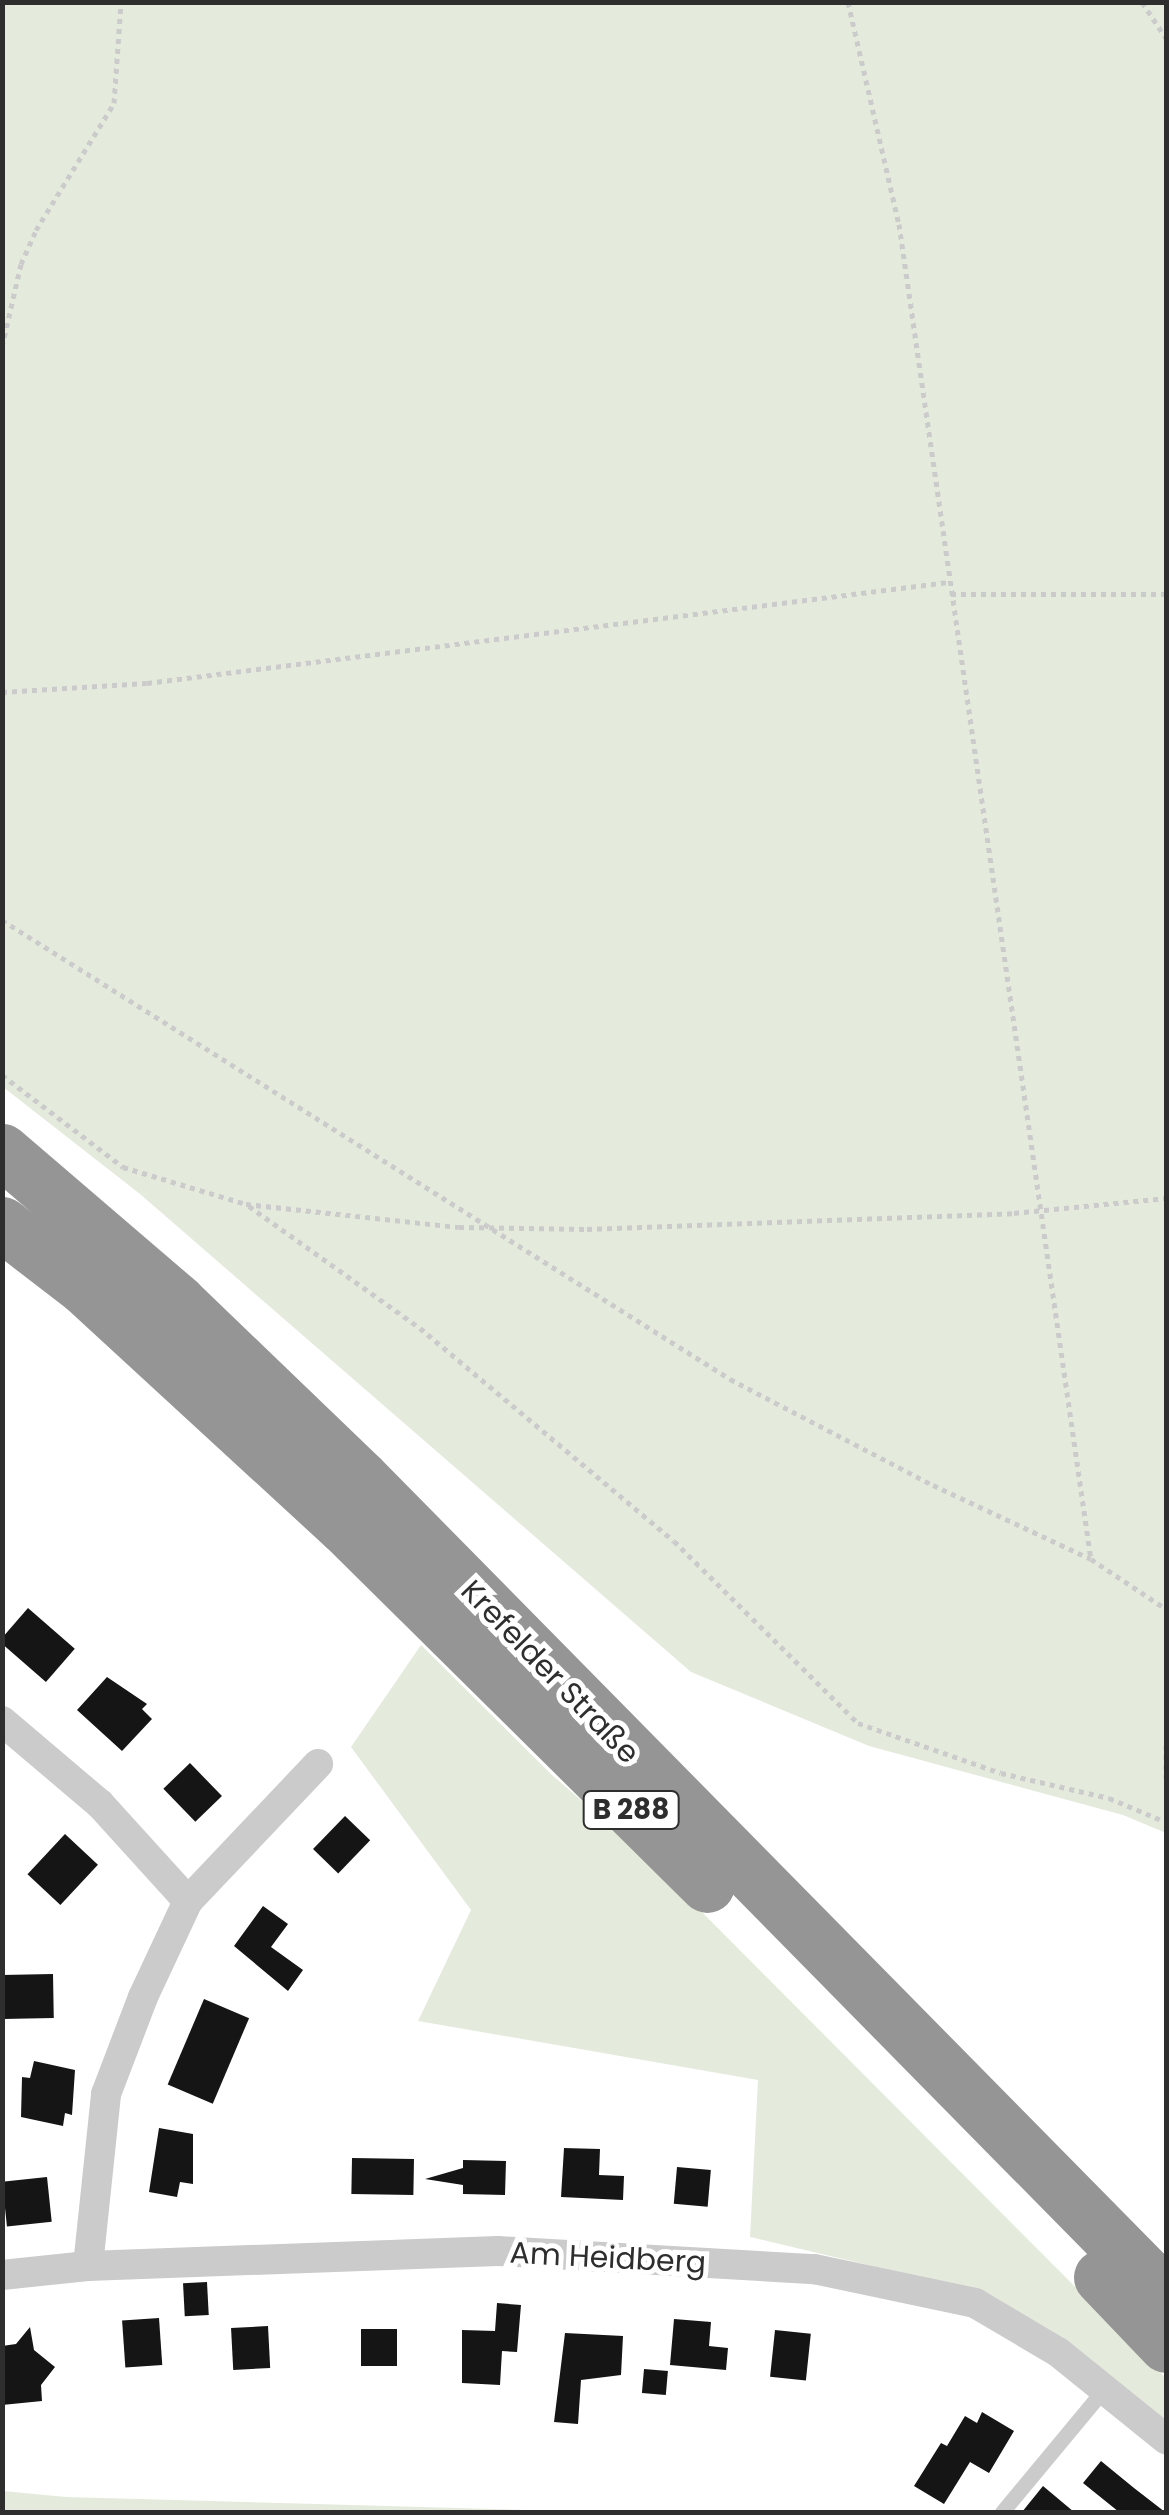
<!DOCTYPE html>
<html>
<head>
<meta charset="utf-8">
<style>
	body { margin:0 }
	#map { position:relative; width:1169px; height:2515px; overflow:hidden; background:#fff; font-family:Poppins,sans-serif }
	div>[style] { position:absolute }
	.green>* { inset:0; background:#e4ebdc }
	.building>* { inset:0; background:#151515; transform-origin:0 0 }
	.path>* { height:5px; margin-top:-2.5px; transform-origin:0; background:repeating-linear-gradient(90deg,#cbcbcb 0 5px,transparent 0 10px) }
	.lane>* { height:15px; margin:-7.5px; padding:0 7.5px; transform-origin:7.5px; border-radius:7.5px; background:#cbcbcb }
	.street>* { height:30px; margin:-15px; padding:0 15px; transform-origin:15px; border-radius:15px; background:#cbcbcb }
	.highway>* { height:55px; margin:-27.5px; padding:0 27.5px; transform-origin:27.5px; border-radius:27.5px; background:#959595 }
	span { translate:-50% -50%; white-space:nowrap; text-align:center; line-height:1.15; -webkit-text-stroke:10px #fff; paint-order:stroke }
	.shield-label span { padding:2px 8px; background:#fff; border:2px solid; border-radius:8px; -webkit-text-stroke-width:0 }
	.shield-label { font-size:28px; color:#2e2e2e; font-weight:700 }
	.street-label { font-size:30px; color:#2e2e2e }
	.frame { position:absolute; inset:0; border:5px solid #2e2e2e; pointer-events:none }
</style>
</head>
<body>
<div id="map">
	<div class="green">
		<div style="clip-path:polygon(2px 3px,1166px 3px,1166px 1833px,1123px 1815px,869px 1746px,691px 1672px,140px 1194px,3px 1087px)"></div>
		<div style="clip-path:polygon(421px 1645px,552px 1775px,648px 1858px,1166px 2378px,1166px 2426px,935px 2281px,750px 2237px,758px 2080px,418px 2021px,471px 1910px,351px 1747px)"></div>
		<div style="clip-path:polygon(3px 2491px,66px 2497px,599px 2512px,3px 2512px)"></div>
	</div>
	<div class="building">
		<div style="left:28px;top:1608px;width:62px;height:44px;rotate:41deg"></div>
		<div style="clip-path:polygon(107px 1677px,147px 1704px,142px 1709px,152px 1719px,122px 1751px,77px 1710px)"></div>
		<div style="left:190px;top:1763px;width:46px;height:37px;rotate:46deg"></div>
		<div style="left:345px;top:1816px;width:35px;height:46px;rotate:44deg"></div>
		<div style="left:65px;top:1834px;width:45px;height:55px;rotate:43deg"></div>
		<div style="clip-path:polygon(263px 1906px,288px 1924px,271px 1947px,303px 1970px,288px 1991px,234px 1946px)"></div>
		<div style="left:53px;top:1974px;width:44px;height:51px;rotate:89deg"></div>
		<div style="left:204px;top:1999px;width:49px;height:93px;rotate:23deg"></div>
		<div style="clip-path:polygon(34px 2061px,75px 2070px,72px 2115px,65px 2113px,63px 2126px,21px 2117px,22px 2077px,30px 2078px)"></div>
		<div style="clip-path:polygon(159px 2128px,193px 2134px,193px 2184px,180px 2182px,177px 2197px,149px 2192px)"></div>
		<div style="clip-path:polygon(564px 2148px,600px 2149px,599px 2175px,624px 2176px,623px 2200px,561px 2197px)"></div>
		<div style="left:352px;top:2158px;width:62px;height:36px;rotate:1deg"></div>
		<div style="clip-path:polygon(463px 2160px,506px 2161px,505px 2195px,463px 2194px,463px 2185px,425px 2179px,463px 2168px)"></div>
		<div style="left:677px;top:2167px;width:34px;height:37px;rotate:5deg"></div>
		<div style="left:47px;top:2177px;width:45px;height:45px;rotate:84deg"></div>
		<div style="left:207px;top:2282px;width:33px;height:24px;rotate:87deg"></div>
		<div style="clip-path:polygon(497px 2303px,521px 2305px,517px 2352px,502px 2351px,500px 2385px,462px 2383px,462px 2330px,495px 2331px)"></div>
		<div style="left:159px;top:2318px;width:47px;height:37px;rotate:86deg"></div>
		<div style="clip-path:polygon(674px 2319px,711px 2322px,709px 2346px,728px 2348px,726px 2370px,670px 2365px)"></div>
		<div style="left:268px;top:2326px;width:42px;height:37px;rotate:87deg"></div>
		<div style="clip-path:polygon(30px 2327px,34px 2350px,55px 2367px,41px 2385px,42px 2401px,2px 2405px,2px 2346px,16px 2344px)"></div>
		<div style="left:361px;top:2329px;width:36px;height:37px"></div>
		<div style="left:775px;top:2330px;width:36px;height:47px;rotate:6deg"></div>
		<div style="clip-path:polygon(565px 2333px,623px 2336px,621px 2375px,581px 2380px,578px 2424px,554px 2422px)"></div>
		<div style="left:644px;top:2369px;width:24px;height:24px;rotate:5deg"></div>
		<div style="clip-path:polygon(982px 2412px,1014px 2431px,989px 2473px,970px 2462px,944px 2504px,914px 2486px,941px 2443px,947px 2446px,965px 2416px,977px 2423px)"></div>
		<div style="clip-path:polygon(1101px 2461px,1134px 2488px,1165px 2512px,1119px 2512px,1083px 2483px)"></div>
		<div style="clip-path:polygon(1043px 2486px,1074px 2512px,1022px 2512px)"></div>
	</div>
	<div class="path">
		<div style="left:848px;top:2px;width:228px;rotate:77.1deg"></div>
		<div style="left:899px;top:224px;width:1349px;rotate:81.82deg"></div>
		<div style="left:1142px;top:2px;width:43px;rotate:56.3deg"></div>
		<div style="left:2px;top:347px;width:85px;rotate:-77.1deg"></div>
		<div style="left:21px;top:264px;width:37px;rotate:-66deg"></div>
		<div style="left:36px;top:230px;width:149px;rotate:-58.4deg"></div>
		<div style="left:114px;top:103px;width:101px;rotate:-86deg"></div>
		<div style="left:951px;top:594px;width:215px"></div>
		<div style="left:2px;top:692px;width:145px;rotate:-3.6deg"></div>
		<div style="left:147px;top:683px;width:808px;rotate:-7.18deg"></div>
		<div style="left:2px;top:920px;width:861px;rotate:32.23deg"></div>
		<div style="left:730px;top:1379px;width:229px;rotate:27.6deg"></div>
		<div style="left:933px;top:1485px;width:174px;rotate:25.1deg"></div>
		<div style="left:1091px;top:1559px;width:90px;rotate:33.7deg"></div>
		<div style="left:2px;top:1075px;width:152px;rotate:37.2deg"></div>
		<div style="left:123px;top:1167px;width:128px;rotate:16.7deg"></div>
		<div style="left:246px;top:1204px;width:214px;rotate:6.2deg"></div>
		<div style="left:459px;top:1227px;width:128px;rotate:0.9deg"></div>
		<div style="left:587px;top:1229px;width:427px;rotate:-2.1deg"></div>
		<div style="left:1014px;top:1213px;width:153px;rotate:-5.6deg"></div>
		<div style="left:249px;top:1206px;width:210px;rotate:35.5deg"></div>
		<div style="left:420px;top:1328px;width:331px;rotate:40deg"></div>
		<div style="left:674px;top:1541px;width:259px;rotate:44.7deg"></div>
		<div style="left:858px;top:1723px;width:151px;rotate:19.3deg"></div>
		<div style="left:1001px;top:1773px;width:111px;rotate:13deg"></div>
		<div style="left:1109px;top:1798px;width:62px;rotate:22.8deg"></div>
		<div style="left:1166px;top:1745px;width:33px;rotate:90deg"></div>
	</div>
	<div class="lane">
		<div style="left:1002px;top:2512px;width:160px;rotate:-50.3deg"></div>
	</div>
	<div class="street">
		<div style="left:2px;top:1721px;width:128px;rotate:40.3deg"></div>
		<div style="left:100px;top:1804px;width:131px;rotate:47.8deg"></div>
		<div style="left:88px;top:2266px;width:173px;rotate:-84deg"></div>
		<div style="left:106px;top:2094px;width:104px;rotate:-69.1deg"></div>
		<div style="left:143px;top:1997px;width:106px;rotate:-64.9deg"></div>
		<div style="left:188px;top:1901px;width:189px;rotate:-46.5deg"></div>
		<div style="left:2px;top:2275px;width:86px;rotate:-6deg"></div>
		<div style="left:88px;top:2266px;width:410px;rotate:-2.1deg"></div>
		<div style="left:498px;top:2251px;width:317px;rotate:3.3deg"></div>
		<div style="left:814px;top:2269px;width:165px;rotate:11.9deg"></div>
		<div style="left:975px;top:2303px;width:96px;rotate:30.6deg"></div>
		<div style="left:1058px;top:2352px;width:139px;rotate:38.9deg"></div>
	</div>
	<div class="highway">
		<div style="left:2px;top:1151px;width:232px;rotate:40.6deg"></div>
		<div style="left:178px;top:1302px;width:254px;rotate:43.9deg"></div>
		<div style="left:361px;top:1478px;width:1147px;rotate:45.42deg"></div>
		<div style="left:2px;top:1224px;width:105px;rotate:37.6deg"></div>
		<div style="left:85px;top:1288px;width:353px;rotate:42.6deg"></div>
		<div style="left:345px;top:1527px;width:509px;rotate:44.68deg"></div>
		<div style="left:1101px;top:2277px;width:94px;rotate:46.3deg"></div>
	</div>
	<div class="shield-label">
		<span style="left:631px;top:1810px">B 288</span>
	</div>
	<div class="street-label">
		<span style="left:550px;top:1672px;rotate:46deg">Krefelder Straße</span>
		<span style="left:608px;top:2258px;rotate:3deg">Am Heidberg</span>
	</div>
	<div class="frame"></div>
</div>
</body>
</html>
